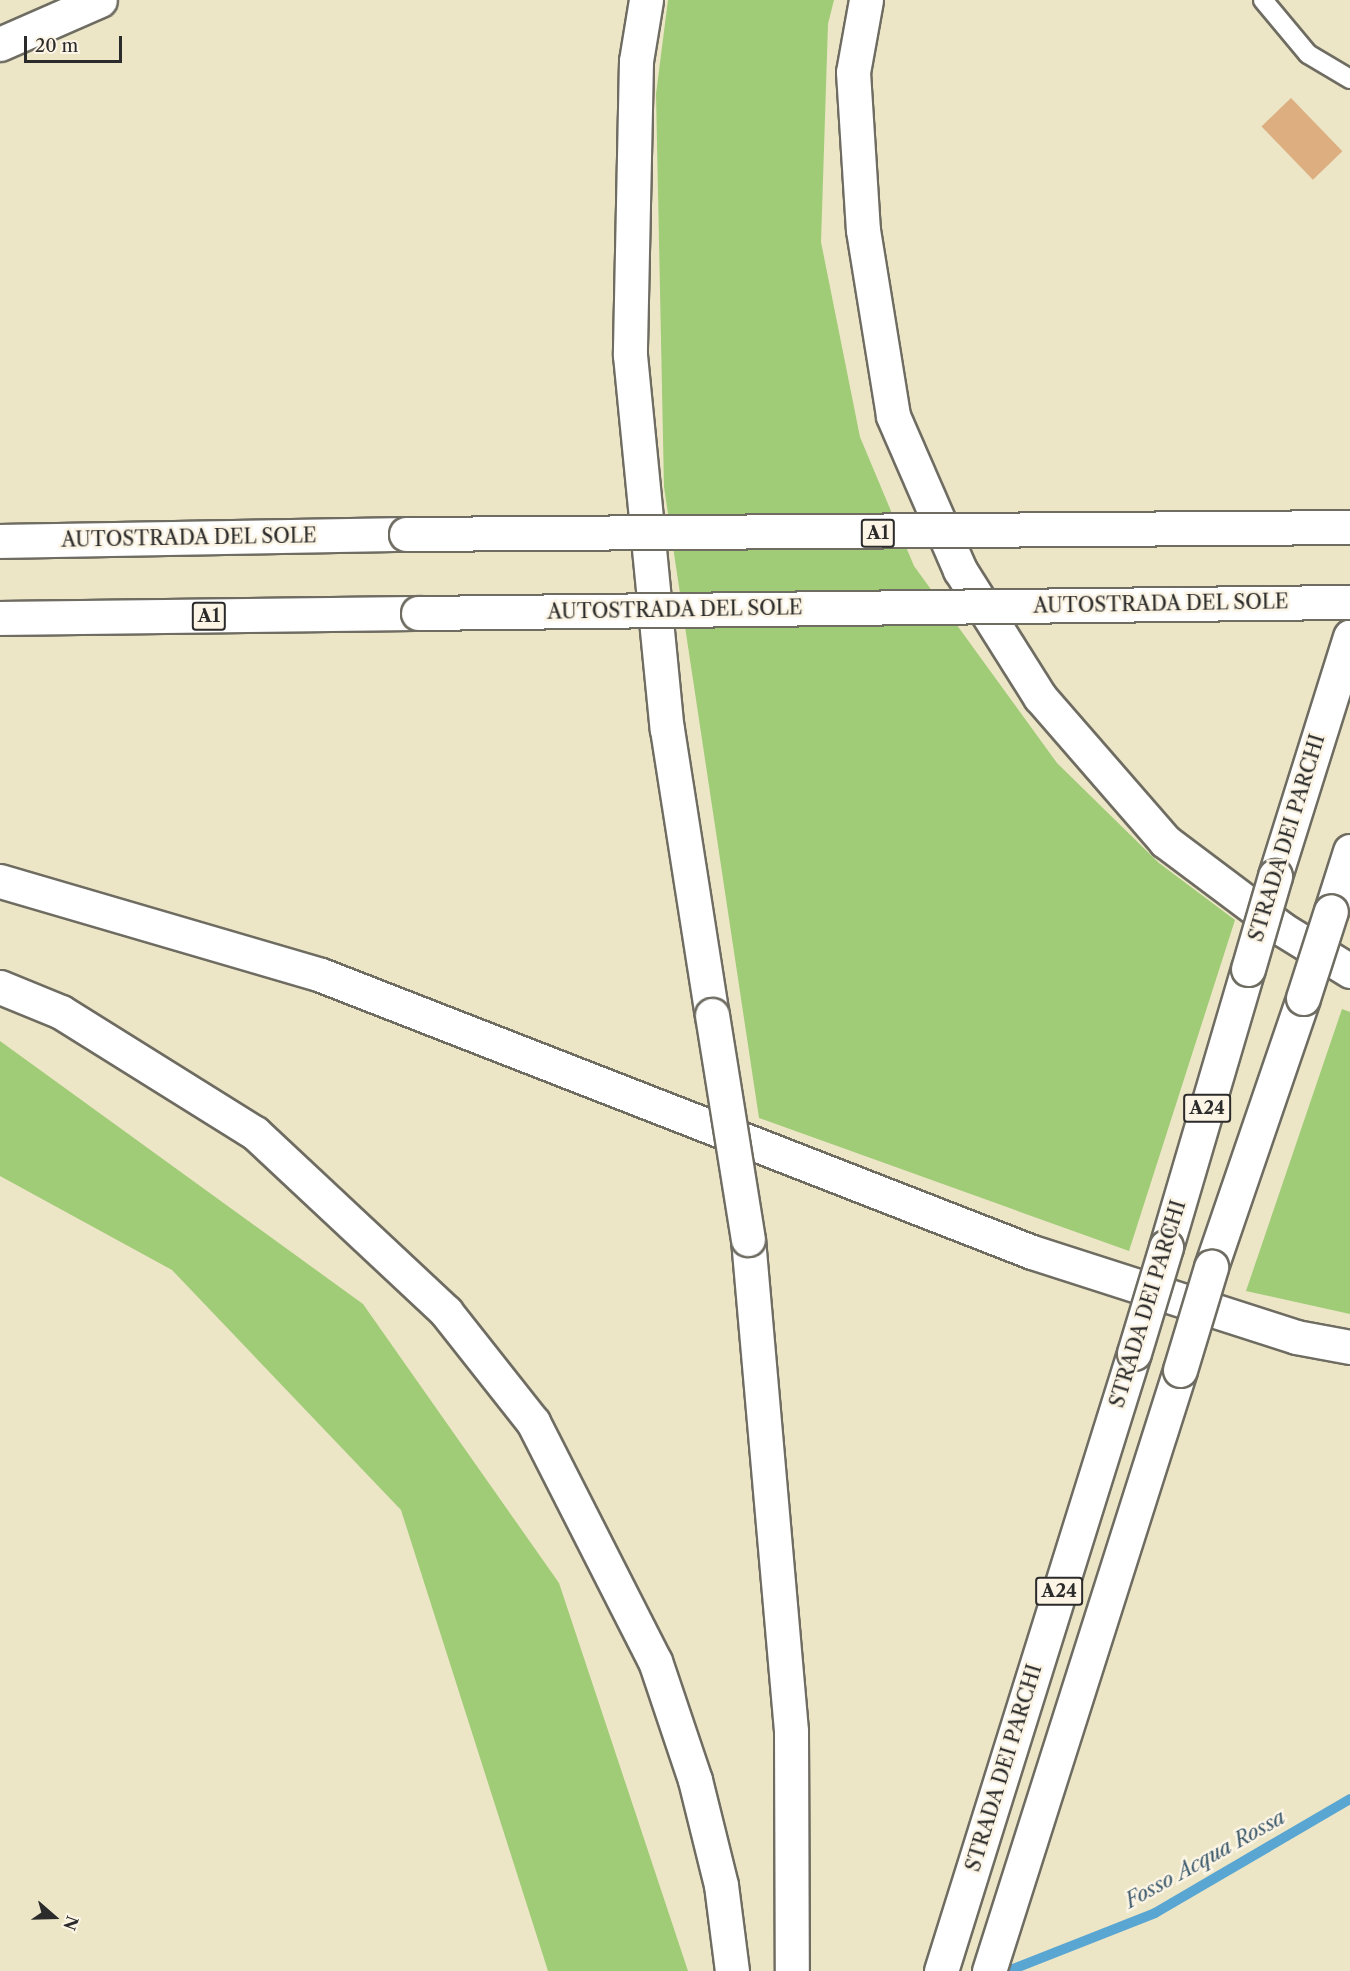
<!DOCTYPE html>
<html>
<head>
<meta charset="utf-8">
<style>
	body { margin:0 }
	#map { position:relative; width:1350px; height:1971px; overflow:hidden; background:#ece6c7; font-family:"Libre Caslon Text",serif }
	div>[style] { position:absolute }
	.green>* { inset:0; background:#a0cb77 }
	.stream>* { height:10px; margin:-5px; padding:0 5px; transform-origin:5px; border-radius:5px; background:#5aa6d2 }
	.building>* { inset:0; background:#dcae80; transform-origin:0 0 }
	.roads { filter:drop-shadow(2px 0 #6f6c62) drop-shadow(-2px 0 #6f6c62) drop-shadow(0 2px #6f6c62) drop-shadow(0 -2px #6f6c62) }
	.lane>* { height:18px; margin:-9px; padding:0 9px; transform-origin:9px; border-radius:9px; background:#fff }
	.highway>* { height:33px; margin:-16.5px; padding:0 16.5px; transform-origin:16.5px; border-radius:16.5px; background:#fff }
	.bridges { filter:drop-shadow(2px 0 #6f6c62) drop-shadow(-2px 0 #6f6c62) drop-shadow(0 2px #6f6c62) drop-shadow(0 -2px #6f6c62) }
	.highway-bridge>* { height:33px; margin:-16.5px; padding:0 16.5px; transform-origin:16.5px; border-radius:16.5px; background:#fff }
	span { translate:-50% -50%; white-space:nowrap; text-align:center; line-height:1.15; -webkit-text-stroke:5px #fcf5e5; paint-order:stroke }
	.shield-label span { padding:2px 4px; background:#fcf5e5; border:2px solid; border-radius:4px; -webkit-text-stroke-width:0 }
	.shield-label { font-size:18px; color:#2b2b2b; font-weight:700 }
	.street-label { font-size:20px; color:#2b2b2b }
	.water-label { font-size:21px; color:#3e5c6e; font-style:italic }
	.north { position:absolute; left:24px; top:1887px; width:60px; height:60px; -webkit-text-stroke:4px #fcf5e5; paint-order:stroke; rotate:110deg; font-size:16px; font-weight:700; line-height:24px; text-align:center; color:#2b2b2b }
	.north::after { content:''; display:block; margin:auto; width:21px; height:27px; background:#2b2b2b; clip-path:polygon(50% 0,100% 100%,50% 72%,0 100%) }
	.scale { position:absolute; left:24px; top:36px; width:98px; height:27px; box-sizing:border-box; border:3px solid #2b2b2b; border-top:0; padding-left:8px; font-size:18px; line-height:21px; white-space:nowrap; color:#2b2b2b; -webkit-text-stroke:4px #fcf5e5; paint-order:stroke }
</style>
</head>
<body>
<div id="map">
	<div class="green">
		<div style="clip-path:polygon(668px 0,834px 0,828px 24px,821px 242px,860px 437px,914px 566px,1057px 763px,1159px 863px,1235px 920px,1129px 1251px,759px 1118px,664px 487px,656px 94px)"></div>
		<div style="clip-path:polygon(1342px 1009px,1350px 1012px,1350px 1314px,1246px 1291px)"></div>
		<div style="clip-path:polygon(0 1041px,363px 1304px,559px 1583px,688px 1971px,548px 1971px,401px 1510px,172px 1270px,0 1176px)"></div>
	</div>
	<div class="stream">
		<div style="left:1008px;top:1971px;width:158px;rotate:-21.5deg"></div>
		<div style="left:1155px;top:1913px;width:226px;rotate:-30.3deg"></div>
	</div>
	<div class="building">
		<div style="left:1291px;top:98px;width:74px;height:41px;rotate:46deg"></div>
	</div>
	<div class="roads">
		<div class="lane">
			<div style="left:1263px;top:0;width:70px;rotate:50.2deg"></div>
			<div style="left:1308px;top:54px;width:49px;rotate:30.8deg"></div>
		</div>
		<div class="highway">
			<div style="left:646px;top:0;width:62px;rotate:99.3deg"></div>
			<div style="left:636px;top:61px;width:294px;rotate:91.2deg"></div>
			<div style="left:630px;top:355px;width:376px;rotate:84.4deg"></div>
			<div style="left:667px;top:729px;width:290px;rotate:81.1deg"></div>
			<div style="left:866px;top:0;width:73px;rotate:100.2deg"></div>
			<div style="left:853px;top:72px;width:158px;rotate:86.4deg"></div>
			<div style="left:863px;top:230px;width:188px;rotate:80.8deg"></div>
			<div style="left:893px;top:416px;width:168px;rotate:66.5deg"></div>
			<div style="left:960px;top:570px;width:150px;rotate:57.8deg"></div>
			<div style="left:1040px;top:697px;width:191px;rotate:49deg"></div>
			<div style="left:1165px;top:841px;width:146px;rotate:36.9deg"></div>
			<div style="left:1282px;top:929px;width:80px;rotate:31.7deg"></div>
			<div style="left:0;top:44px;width:109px;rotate:-23.7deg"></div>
			<div style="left:0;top:541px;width:406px;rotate:-1deg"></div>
			<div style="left:0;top:618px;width:418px;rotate:-0.7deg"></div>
			<div style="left:1275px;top:876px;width:251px;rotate:-72.6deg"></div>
			<div style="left:0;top:881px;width:334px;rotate:16.3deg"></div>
			<div style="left:321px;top:975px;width:763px;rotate:21.29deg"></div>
			<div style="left:1032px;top:1252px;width:277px;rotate:17.8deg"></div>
			<div style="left:1296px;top:1337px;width:55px;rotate:10.5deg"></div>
			<div style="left:1331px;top:911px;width:63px;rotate:-72.4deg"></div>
			<div style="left:0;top:987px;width:66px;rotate:22.3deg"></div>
			<div style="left:61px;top:1012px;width:229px;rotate:32deg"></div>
			<div style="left:255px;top:1133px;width:262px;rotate:43.1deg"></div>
			<div style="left:446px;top:1312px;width:140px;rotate:51.7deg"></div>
			<div style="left:533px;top:1422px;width:268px;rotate:63deg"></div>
			<div style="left:655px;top:1661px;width:126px;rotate:71.4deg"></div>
			<div style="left:695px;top:1780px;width:108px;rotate:76.1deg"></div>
			<div style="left:721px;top:1885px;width:87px;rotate:82.7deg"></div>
			<div style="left:748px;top:1239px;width:494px;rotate:85deg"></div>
			<div style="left:791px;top:1731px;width:240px;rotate:89.8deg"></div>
			<div style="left:1166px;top:1247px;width:290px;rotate:-73.6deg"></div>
			<div style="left:1211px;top:1267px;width:284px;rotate:-71.1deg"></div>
			<div style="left:941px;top:1971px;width:647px;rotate:-72.66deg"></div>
			<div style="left:989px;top:1971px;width:631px;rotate:-72.37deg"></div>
		</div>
	</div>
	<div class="bridges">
		<div class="highway-bridge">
			<div style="left:406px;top:534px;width:944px;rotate:-0.42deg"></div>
			<div style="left:418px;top:613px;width:932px;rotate:-0.68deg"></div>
			<div style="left:1248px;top:969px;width:97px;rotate:-73.8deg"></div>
			<div style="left:1303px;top:998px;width:91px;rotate:-72.2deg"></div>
			<div style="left:712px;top:1015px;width:227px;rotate:80.9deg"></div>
			<div style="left:1134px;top:1353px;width:111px;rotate:-73.2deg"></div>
			<div style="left:1180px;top:1370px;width:108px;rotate:-73.2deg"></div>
		</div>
	</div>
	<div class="shield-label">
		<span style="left:878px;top:533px">A1</span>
		<span style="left:209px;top:616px">A1</span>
		<span style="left:1207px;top:1108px">A24</span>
		<span style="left:1059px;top:1591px">A24</span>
	</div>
	<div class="street-label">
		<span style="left:189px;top:538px;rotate:-1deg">AUTOSTRADA DEL SOLE</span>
		<span style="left:1161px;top:604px;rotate:-1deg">AUTOSTRADA DEL SOLE</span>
		<span style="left:675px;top:610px;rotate:-1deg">AUTOSTRADA DEL SOLE</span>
		<span style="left:1287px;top:838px;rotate:-73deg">STRADA DEI PARCHI</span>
		<span style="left:1148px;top:1304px;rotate:-73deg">STRADA DEI PARCHI</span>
		<span style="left:1004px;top:1768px;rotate:-73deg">STRADA DEI PARCHI</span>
	</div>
	<div class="water-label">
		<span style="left:1205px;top:1859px;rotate:-29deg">Fosso Acqua Rossa</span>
	</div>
	<div class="north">N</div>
	<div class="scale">20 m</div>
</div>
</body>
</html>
